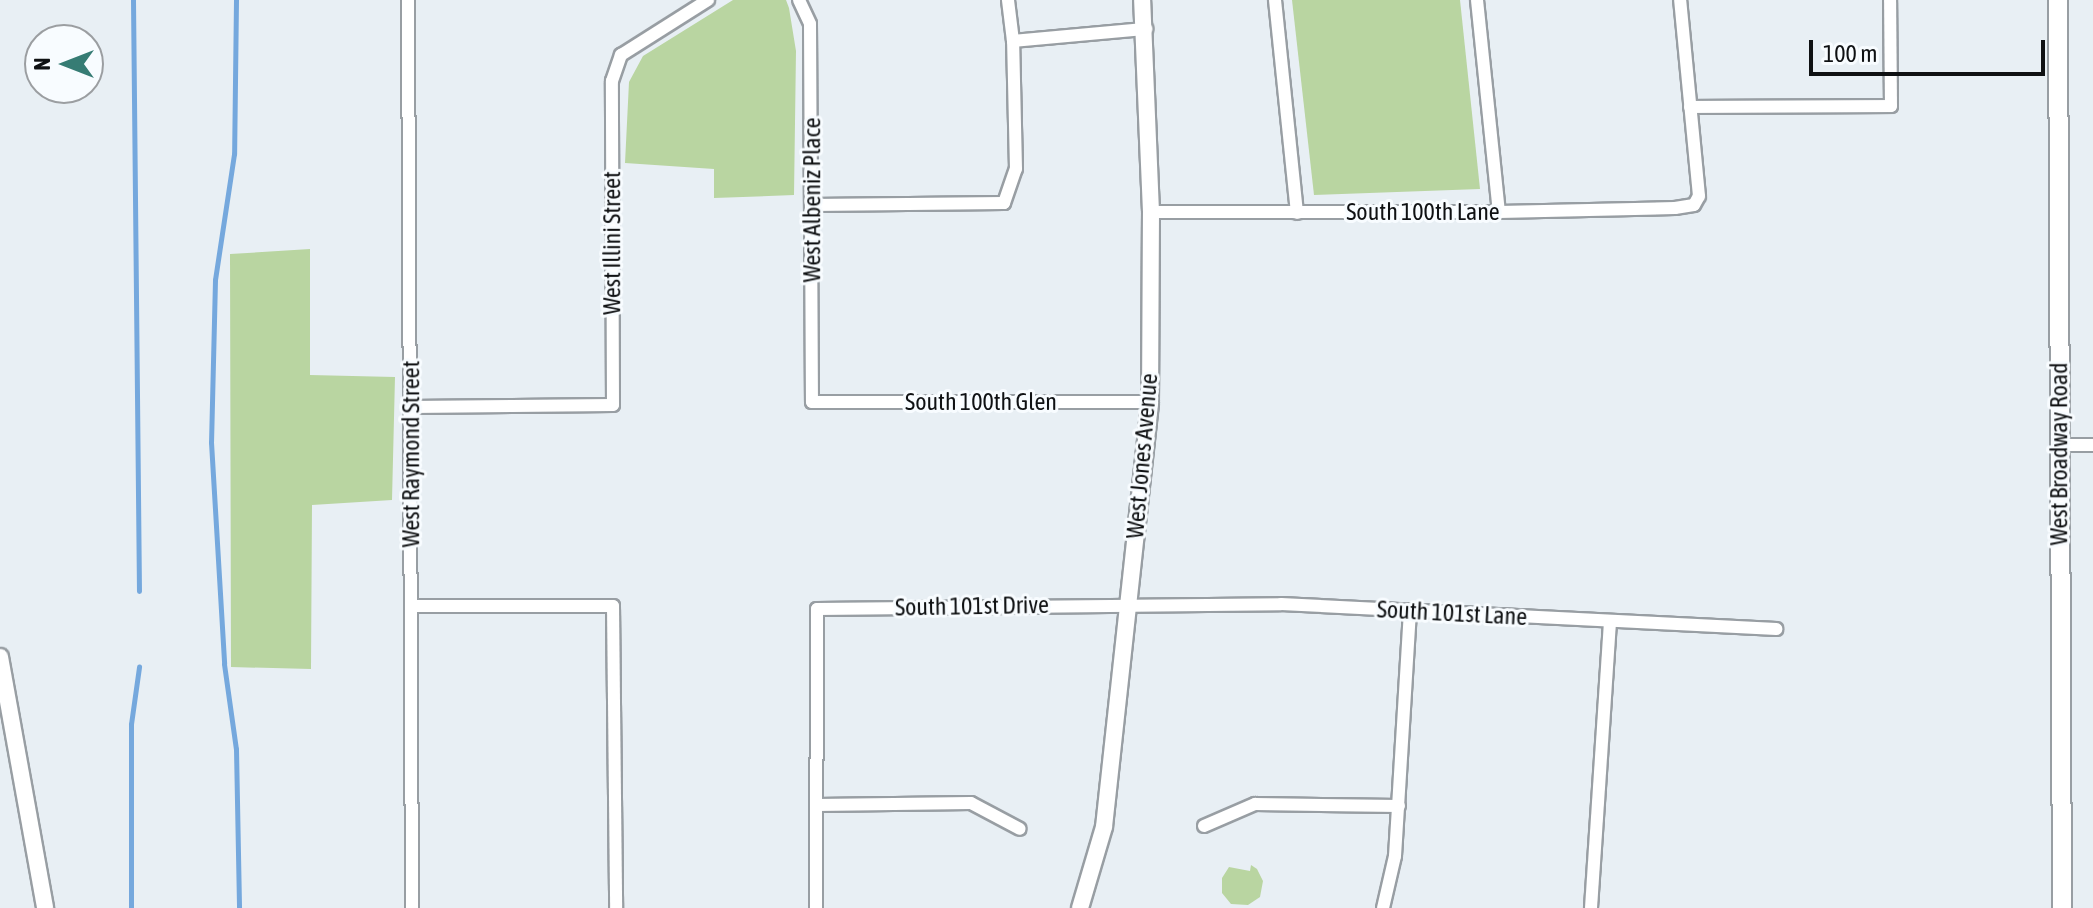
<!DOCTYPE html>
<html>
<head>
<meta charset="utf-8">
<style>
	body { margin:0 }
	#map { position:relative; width:2093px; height:908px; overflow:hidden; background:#e8eff4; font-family:"Asap Condensed",sans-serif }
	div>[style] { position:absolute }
	.green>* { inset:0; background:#b9d5a1 }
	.stream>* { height:5px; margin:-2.5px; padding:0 2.5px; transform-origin:2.5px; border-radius:2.5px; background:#75a8dd }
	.roads { filter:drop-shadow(2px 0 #989ea3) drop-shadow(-2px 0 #989ea3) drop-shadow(0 2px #989ea3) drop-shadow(0 -2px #989ea3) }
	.minor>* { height:12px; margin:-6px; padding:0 6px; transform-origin:6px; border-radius:6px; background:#fff }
	.tertiary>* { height:16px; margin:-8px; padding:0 8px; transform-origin:8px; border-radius:8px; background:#fff }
	.secondary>* { height:18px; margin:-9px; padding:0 9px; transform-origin:9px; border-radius:9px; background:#fff }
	span { translate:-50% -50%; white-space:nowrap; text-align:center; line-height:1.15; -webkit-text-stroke:6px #f8fcff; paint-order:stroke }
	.street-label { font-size:24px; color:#0f1113 }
	.north { position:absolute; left:24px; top:24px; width:80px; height:80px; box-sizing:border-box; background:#f8fcff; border:2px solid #9b9ea1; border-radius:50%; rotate:270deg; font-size:22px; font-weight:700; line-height:32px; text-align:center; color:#0f1113 }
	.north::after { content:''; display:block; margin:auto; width:28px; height:36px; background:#367c74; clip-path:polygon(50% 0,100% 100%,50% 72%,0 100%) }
	.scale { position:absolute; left:1809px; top:40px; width:236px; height:36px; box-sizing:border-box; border:4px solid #0f1113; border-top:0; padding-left:10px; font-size:24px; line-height:28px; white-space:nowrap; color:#0f1113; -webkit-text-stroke:6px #f8fcff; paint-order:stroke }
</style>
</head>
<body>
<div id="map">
	<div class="green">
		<div style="clip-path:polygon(733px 0,786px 0,789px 8px,796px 51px,794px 195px,714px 198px,714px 169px,625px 163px,629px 82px,643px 56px)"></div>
		<div style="clip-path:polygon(1292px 0,1460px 0,1480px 189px,1314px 195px)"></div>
		<div style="clip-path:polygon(310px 249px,310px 375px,395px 377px,392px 500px,312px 505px,311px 669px,231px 667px,230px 254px)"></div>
		<div style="clip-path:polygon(1251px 865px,1257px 869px,1263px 881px,1260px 897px,1248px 905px,1231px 904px,1222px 893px,1222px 878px,1229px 867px,1250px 871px)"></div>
	</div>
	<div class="stream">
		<div style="left:133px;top:0;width:591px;rotate:89.42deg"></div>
		<div style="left:236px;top:0;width:154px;rotate:90.7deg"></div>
		<div style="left:234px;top:154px;width:127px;rotate:98.6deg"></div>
		<div style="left:215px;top:280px;width:162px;rotate:91.4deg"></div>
		<div style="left:211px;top:442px;width:222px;rotate:86.6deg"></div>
		<div style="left:224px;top:664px;width:86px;rotate:82deg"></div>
		<div style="left:236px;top:749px;width:159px;rotate:88.9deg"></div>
		<div style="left:131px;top:908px;width:184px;rotate:-90deg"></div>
		<div style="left:131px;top:724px;width:58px;rotate:-82deg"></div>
	</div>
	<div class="roads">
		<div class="minor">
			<div style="left:408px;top:0;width:908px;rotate:89.75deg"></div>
			<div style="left:799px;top:0;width:26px;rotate:65deg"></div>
			<div style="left:810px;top:24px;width:378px;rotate:89.7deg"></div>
			<div style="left:812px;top:402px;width:338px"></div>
			<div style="left:1275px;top:0;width:214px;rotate:84.1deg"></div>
			<div style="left:1477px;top:0;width:213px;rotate:84.1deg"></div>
			<div style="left:1013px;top:41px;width:134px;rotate:-5.2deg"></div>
			<div style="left:1690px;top:107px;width:201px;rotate:-0.3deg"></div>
			<div style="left:1891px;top:106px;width:106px;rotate:-90.5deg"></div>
			<div style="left:812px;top:205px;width:192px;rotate:-0.6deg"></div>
			<div style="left:1004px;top:203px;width:36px;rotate:-71deg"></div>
			<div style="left:1016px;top:169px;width:128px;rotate:-91.3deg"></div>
			<div style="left:1013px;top:41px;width:41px;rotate:-97deg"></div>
			<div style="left:1151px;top:212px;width:348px"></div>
			<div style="left:1499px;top:212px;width:176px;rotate:-1.3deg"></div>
			<div style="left:1675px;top:208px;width:19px;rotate:-9deg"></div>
			<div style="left:1694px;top:205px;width:10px;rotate:-61deg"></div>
			<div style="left:1699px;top:196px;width:197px;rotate:-95.5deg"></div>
			<div style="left:411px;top:407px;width:202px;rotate:-0.6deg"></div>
			<div style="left:613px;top:405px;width:324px;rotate:-90.2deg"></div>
			<div style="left:612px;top:81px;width:28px;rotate:-71deg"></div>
			<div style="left:621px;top:55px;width:103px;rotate:-32.3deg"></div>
			<div style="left:2059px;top:445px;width:34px"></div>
			<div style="left:411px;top:606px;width:202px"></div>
			<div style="left:613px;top:606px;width:302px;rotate:89.4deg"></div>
			<div style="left:817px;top:805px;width:154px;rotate:-0.7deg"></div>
			<div style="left:971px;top:803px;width:55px;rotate:28deg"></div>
			<div style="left:1204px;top:826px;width:56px;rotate:-23.3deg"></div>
			<div style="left:1255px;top:804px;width:144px;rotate:0.8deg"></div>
			<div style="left:816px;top:908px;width:299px;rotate:-89.8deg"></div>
			<div style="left:817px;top:609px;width:464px;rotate:-0.6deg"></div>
			<div style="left:1281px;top:604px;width:496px;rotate:2.9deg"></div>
			<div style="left:1383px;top:908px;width:53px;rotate:-77deg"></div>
			<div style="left:1395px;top:856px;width:246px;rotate:-86.5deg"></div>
			<div style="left:1591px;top:908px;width:287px;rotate:-86.2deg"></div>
		</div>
		<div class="tertiary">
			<div style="left:0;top:657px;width:255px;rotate:79.8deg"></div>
			<div style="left:1080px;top:908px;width:84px;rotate:-73.5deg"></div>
			<div style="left:1104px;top:827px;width:427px;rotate:-83.8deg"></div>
			<div style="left:1150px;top:402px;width:190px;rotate:-89.7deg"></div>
			<div style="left:1151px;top:212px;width:212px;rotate:-92.4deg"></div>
		</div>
		<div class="secondary">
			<div style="left:2058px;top:0;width:908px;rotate:89.75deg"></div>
		</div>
	</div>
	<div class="street-label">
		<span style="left:812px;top:200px;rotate:-90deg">West Albeniz Place</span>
		<span style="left:1423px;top:212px">South 100th Lane</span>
		<span style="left:612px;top:243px;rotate:-90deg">West Illini Street</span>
		<span style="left:981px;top:402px">South 100th Glen</span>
		<span style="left:411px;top:454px;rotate:-90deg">West Raymond Street</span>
		<span style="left:2059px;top:454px;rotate:-90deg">West Broadway Road</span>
		<span style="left:1142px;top:456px;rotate:-85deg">West Jones Avenue</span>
		<span style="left:972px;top:606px;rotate:-1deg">South 101st Drive</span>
		<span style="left:1452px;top:613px;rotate:3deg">South 101st Lane</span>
	</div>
	<div class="north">N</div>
	<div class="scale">100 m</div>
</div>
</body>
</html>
